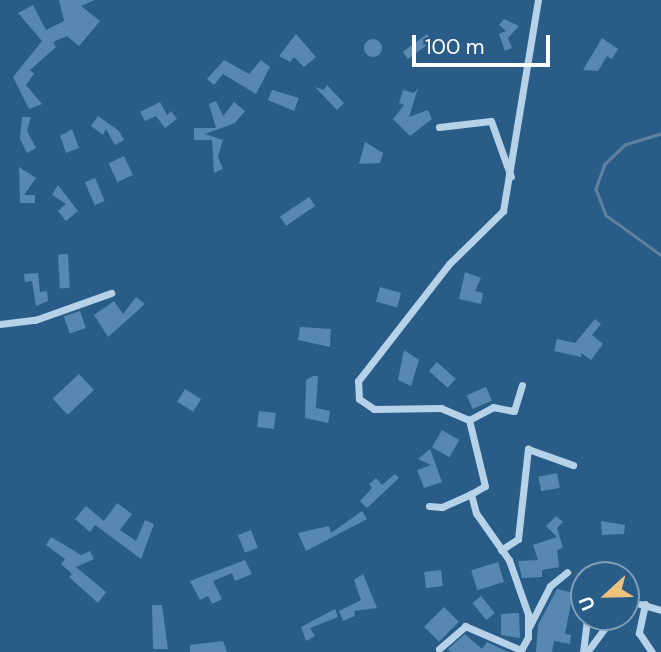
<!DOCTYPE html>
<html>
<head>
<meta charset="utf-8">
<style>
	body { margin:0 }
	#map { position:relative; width:661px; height:652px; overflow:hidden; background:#295d88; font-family:"DM Sans",sans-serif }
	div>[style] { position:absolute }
	.stream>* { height:2.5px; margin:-1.25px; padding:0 1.25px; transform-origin:1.25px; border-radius:1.25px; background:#5e819e }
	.building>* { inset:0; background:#5688b1; transform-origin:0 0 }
	.round { border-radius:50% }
	.minor>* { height:7px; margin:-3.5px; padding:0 3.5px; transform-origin:3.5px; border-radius:3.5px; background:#b6d2e8 }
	span { translate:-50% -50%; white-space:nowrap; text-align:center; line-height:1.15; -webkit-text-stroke:6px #295d88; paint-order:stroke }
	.north { position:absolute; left:570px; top:561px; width:70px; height:70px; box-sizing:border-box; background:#295d88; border:2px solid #7f9eb8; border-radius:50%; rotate:248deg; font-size:19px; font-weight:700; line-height:28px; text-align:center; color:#fff }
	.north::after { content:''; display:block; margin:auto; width:24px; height:32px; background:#efc27c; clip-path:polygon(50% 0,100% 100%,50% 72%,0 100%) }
	.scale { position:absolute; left:412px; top:35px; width:138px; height:32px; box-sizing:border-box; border:4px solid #fff; border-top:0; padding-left:9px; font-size:21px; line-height:24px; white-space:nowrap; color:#fff; -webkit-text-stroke:5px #295d88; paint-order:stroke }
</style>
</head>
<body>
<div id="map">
	<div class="stream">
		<div style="left:661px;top:134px;width:38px;rotate:163deg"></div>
		<div style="left:625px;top:145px;width:28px;rotate:136deg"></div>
		<div style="left:605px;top:164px;width:27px;rotate:110deg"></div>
		<div style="left:596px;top:189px;width:28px;rotate:69deg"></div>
		<div style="left:606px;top:215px;width:68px;rotate:36deg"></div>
	</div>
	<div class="building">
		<div style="clip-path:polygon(59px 0,95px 0,81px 6px,100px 21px,79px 46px,67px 36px,53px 42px,56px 47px,30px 70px,34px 74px,26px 85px,42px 104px,29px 109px,13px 77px,42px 41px,18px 13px,33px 5px,46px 30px,64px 21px)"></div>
		<div style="clip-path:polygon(504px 19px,519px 26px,508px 38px,512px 48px,505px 51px,499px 34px,506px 31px,499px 25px)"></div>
		<div style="clip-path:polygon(296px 34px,316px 57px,304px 67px,294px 57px,290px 62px,279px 56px)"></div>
		<div style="left:427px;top:34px;width:9px;height:30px;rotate:54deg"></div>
		<div style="clip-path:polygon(602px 38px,618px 49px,612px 59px,607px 56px,598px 71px,583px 70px)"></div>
		<div class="round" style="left:364px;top:39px;width:18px;height:18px"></div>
		<div style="clip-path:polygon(224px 60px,249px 74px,261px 60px,270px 67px,256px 94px,223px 74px,214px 85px,207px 79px)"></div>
		<div style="clip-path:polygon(327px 85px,344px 103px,337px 110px,315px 87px,324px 90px)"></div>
		<div style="clip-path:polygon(418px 88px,409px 117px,428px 110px,432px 119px,410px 136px,393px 119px,404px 105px,399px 103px,403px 90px,414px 93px)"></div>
		<div style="clip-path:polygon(272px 90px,299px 98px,294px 111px,268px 100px)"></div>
		<div style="clip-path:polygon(216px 101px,223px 116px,234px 102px,245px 111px,235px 123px,205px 134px,223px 140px,218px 157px,223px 169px,214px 173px,212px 140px,194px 140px,194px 128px,216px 128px,209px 104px)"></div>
		<div style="clip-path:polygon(160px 102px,167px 115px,171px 111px,177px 119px,165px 128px,156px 116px,145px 121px,140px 112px)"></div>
		<div style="clip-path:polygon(98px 116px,119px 131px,124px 140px,115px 145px,106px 129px,103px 135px,91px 126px)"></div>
		<div style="clip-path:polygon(22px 117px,31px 117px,27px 131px,36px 148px,27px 153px,20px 139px)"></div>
		<div style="clip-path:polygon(72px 129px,79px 148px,66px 153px,60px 136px)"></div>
		<div style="clip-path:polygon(365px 142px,383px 153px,380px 163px,359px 164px)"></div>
		<div style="left:124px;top:156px;width:21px;height:17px;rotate:65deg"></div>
		<div style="clip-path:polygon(19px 167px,36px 178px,24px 195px,35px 195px,35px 203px,20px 203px)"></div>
		<div style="left:95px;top:178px;width:25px;height:11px;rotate:67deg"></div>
		<div style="clip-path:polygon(58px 185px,78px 211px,66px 221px,58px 211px,66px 204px,52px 195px)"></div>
		<div style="left:309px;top:197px;width:11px;height:35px;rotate:56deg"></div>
		<div style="left:68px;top:254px;width:34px;height:10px;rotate:87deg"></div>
		<div style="clip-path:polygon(465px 272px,481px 278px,475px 291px,483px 293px,481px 304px,459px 299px)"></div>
		<div style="clip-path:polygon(38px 273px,40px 292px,47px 291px,48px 301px,36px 306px,32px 281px,25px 282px,24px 274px)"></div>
		<div style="left:380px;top:287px;width:22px;height:15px;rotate:16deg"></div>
		<div style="clip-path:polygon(136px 297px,145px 304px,108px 337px,94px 315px,114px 301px,123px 314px)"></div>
		<div style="left:80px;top:311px;width:18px;height:17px;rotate:71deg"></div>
		<div style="clip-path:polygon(595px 319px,601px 324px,592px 335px,603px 344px,591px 360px,581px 353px,581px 357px,554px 351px,557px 339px,575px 343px)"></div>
		<div style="clip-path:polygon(300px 327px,331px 329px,330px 347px,298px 340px)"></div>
		<div style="clip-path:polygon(404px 350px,419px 360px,411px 386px,398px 380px)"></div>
		<div style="left:437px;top:362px;width:25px;height:12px;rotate:42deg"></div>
		<div style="left:79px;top:374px;width:22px;height:36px;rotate:47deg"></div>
		<div style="clip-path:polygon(313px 376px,318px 376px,316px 408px,330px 411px,328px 423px,305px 418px,306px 380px)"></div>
		<div style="left:486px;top:387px;width:15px;height:21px;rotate:67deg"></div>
		<div style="left:185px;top:389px;width:19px;height:15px;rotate:32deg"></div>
		<div style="left:259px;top:411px;width:17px;height:16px;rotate:7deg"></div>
		<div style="left:442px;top:430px;width:20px;height:20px;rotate:30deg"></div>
		<div style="clip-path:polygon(430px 449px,442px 482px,424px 488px,417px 470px,431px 465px,418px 459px)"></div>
		<div style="left:557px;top:473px;width:15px;height:19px;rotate:79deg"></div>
		<div style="clip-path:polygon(395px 474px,399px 478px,367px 508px,360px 501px,372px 488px,369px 484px,376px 478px,382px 485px)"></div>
		<div style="clip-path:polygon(117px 503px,132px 514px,120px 530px,136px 541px,145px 520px,154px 524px,141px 559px,95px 525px,90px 532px,75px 519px,86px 506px,104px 521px)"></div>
		<div style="clip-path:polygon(362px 511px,367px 519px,306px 551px,298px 533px,329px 526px,331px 533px)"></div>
		<div style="clip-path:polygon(556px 516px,563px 522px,557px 528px,563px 548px,557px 550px,559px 567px,542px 570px,542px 577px,522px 578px,518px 561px,538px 560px,533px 545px,557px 537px,546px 526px)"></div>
		<div style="clip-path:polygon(601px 521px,625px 525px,624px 534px,602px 535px)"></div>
		<div style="left:251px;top:530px;width:19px;height:14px;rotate:69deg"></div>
		<div style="clip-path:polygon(51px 537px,81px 555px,90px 551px,94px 559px,76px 567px,106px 592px,98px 603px,69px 577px,72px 574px,61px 564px,65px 559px,46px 545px)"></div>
		<div style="clip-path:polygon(245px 560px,252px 574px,235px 581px,232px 573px,213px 581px,222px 599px,212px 604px,208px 596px,200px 600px,190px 581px)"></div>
		<div style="left:498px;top:562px;width:21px;height:28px;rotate:73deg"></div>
		<div style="left:441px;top:570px;width:16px;height:17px;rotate:83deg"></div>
		<div style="clip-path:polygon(363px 574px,377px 608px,354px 611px,355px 616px,343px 621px,339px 611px,361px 600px,354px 580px)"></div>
		<div style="clip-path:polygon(557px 589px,573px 593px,565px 634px,571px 635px,570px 644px,554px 641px,552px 652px,536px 652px,538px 625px)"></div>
		<div style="left:481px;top:596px;width:22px;height:11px;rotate:51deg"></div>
		<div style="clip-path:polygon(152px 605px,162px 605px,168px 649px,153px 649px)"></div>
		<div style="left:444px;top:607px;width:21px;height:28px;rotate:45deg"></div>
		<div style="clip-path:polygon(335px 609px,338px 617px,310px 628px,315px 636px,306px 641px,301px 627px)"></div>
		<div style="clip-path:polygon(519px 613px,520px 638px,501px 635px,501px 614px)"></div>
		<div style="clip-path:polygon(465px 634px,482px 649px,487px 642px,508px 652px,451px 652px,448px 649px)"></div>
		<div style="clip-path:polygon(223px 641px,227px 652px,190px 652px,190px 645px)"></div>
	</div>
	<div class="minor">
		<div style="left:439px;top:127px;width:52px;rotate:-6.6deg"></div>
		<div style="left:491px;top:121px;width:59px;rotate:70.3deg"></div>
		<div style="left:0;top:324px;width:35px;rotate:-7deg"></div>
		<div style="left:35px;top:320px;width:81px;rotate:-19.6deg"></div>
		<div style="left:469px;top:420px;width:27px;rotate:-28deg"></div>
		<div style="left:493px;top:407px;width:21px;rotate:11deg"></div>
		<div style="left:514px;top:411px;width:27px;rotate:-73deg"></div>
		<div style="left:429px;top:506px;width:13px;rotate:4deg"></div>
		<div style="left:442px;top:507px;width:32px;rotate:-24deg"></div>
		<div style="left:501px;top:550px;width:20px;rotate:-33deg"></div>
		<div style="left:518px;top:539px;width:91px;rotate:-83.7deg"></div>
		<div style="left:528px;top:449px;width:48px;rotate:19.6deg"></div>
		<div style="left:626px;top:600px;width:36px;rotate:16deg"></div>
		<div style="left:645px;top:604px;width:30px;rotate:102deg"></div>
		<div style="left:639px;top:633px;width:23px;rotate:56deg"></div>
		<div style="left:529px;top:627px;width:46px;rotate:-62.9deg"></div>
		<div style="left:550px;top:586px;width:22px;rotate:-39deg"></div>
		<div style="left:439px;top:649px;width:35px;rotate:-41deg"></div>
		<div style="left:465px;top:626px;width:61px;rotate:23.2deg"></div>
		<div style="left:520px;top:652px;width:17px;rotate:-62deg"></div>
		<div style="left:528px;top:637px;width:23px;rotate:-90deg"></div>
		<div style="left:528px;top:614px;width:57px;rotate:-109.4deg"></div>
		<div style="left:509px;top:560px;width:57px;rotate:-125.1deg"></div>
		<div style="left:476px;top:513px;width:20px;rotate:-105deg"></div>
		<div style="left:471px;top:494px;width:16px;rotate:-30deg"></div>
		<div style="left:485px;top:486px;width:68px;rotate:-103.6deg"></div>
		<div style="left:469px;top:420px;width:30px;rotate:-157deg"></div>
		<div style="left:441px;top:408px;width:67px;rotate:179.1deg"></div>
		<div style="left:374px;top:409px;width:18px;rotate:-146deg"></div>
		<div style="left:359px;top:399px;width:18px;rotate:-93deg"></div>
		<div style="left:358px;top:381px;width:148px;rotate:-52.1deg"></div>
		<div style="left:449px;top:264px;width:76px;rotate:-44.5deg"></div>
		<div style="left:503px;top:211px;width:214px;rotate:-80.6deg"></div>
		<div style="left:583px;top:652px;width:35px;rotate:-83deg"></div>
		<div style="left:587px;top:652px;width:44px;rotate:-53.4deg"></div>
	</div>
	<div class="north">U</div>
	<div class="scale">100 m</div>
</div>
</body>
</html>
